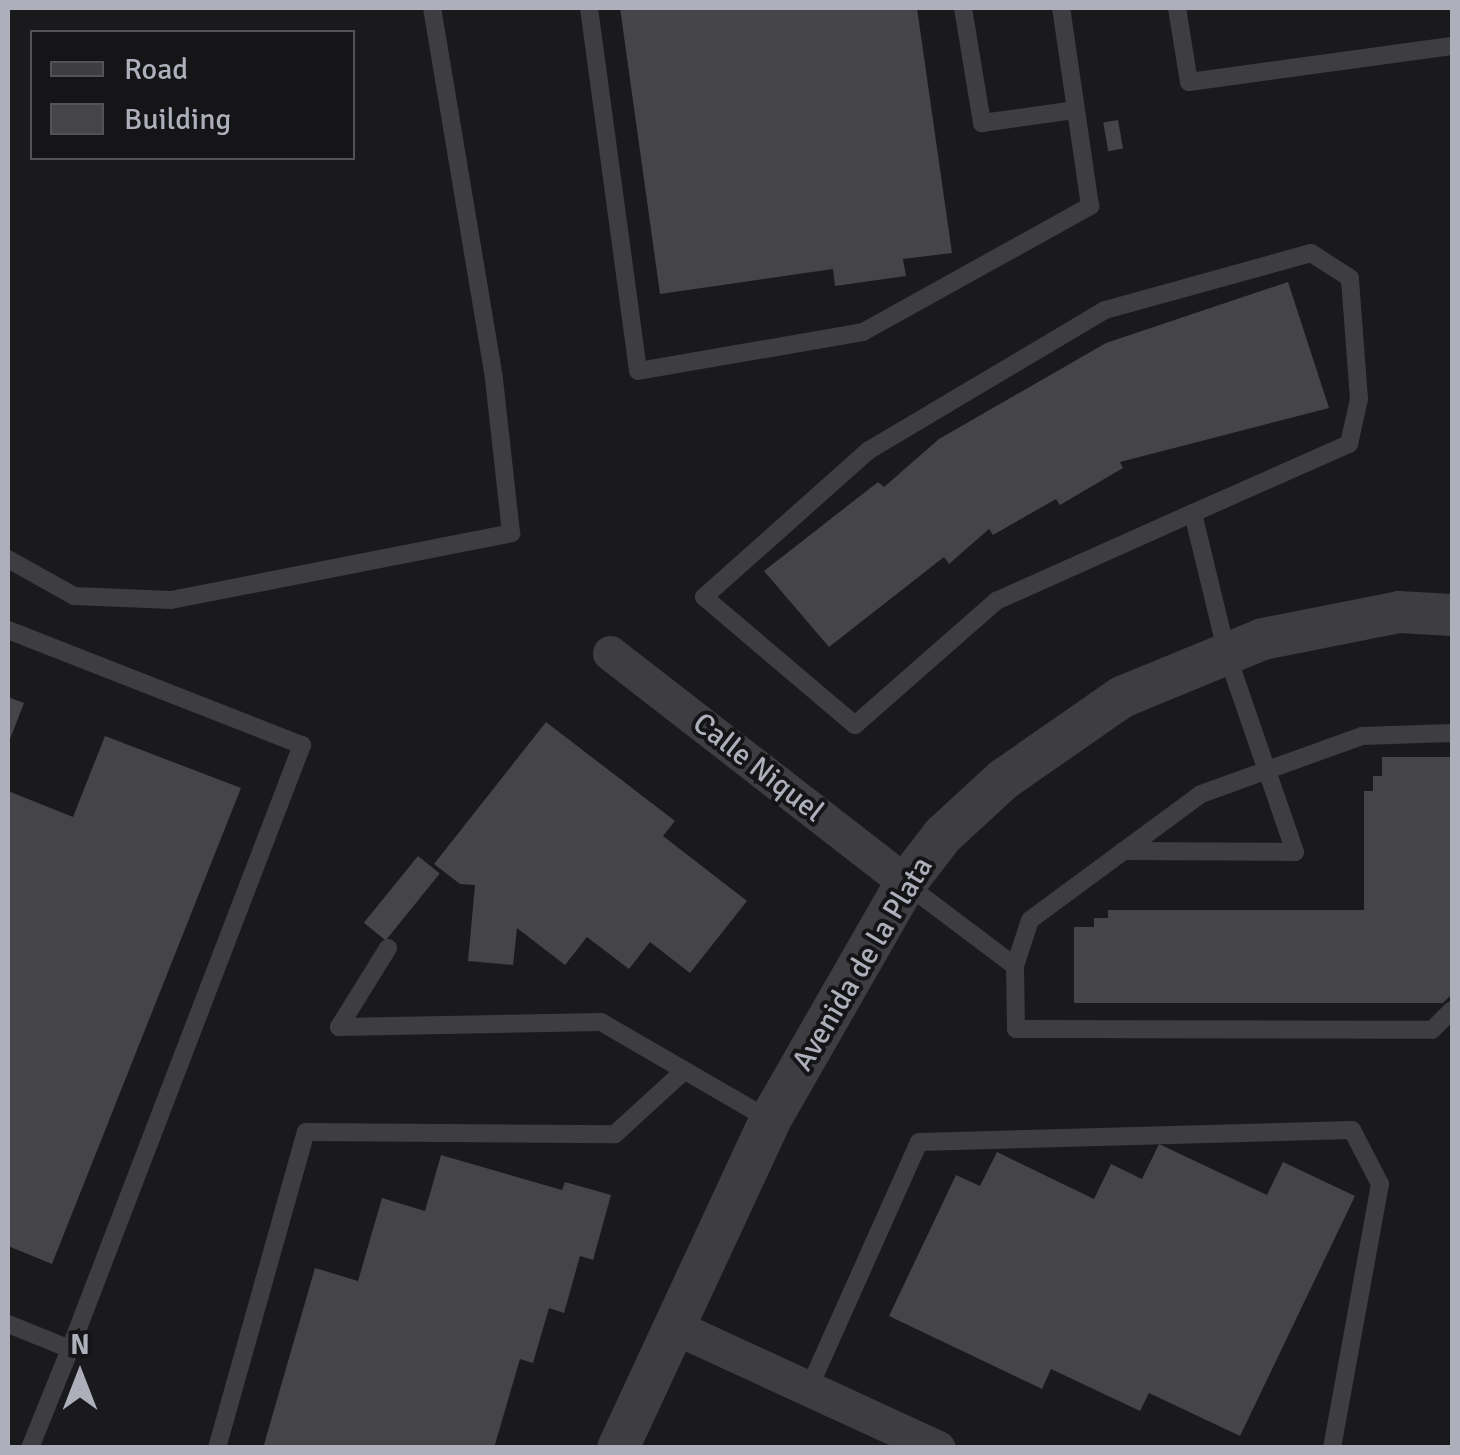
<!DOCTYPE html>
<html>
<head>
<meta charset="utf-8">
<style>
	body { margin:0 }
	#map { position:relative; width:1460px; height:1455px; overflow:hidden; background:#1a1a1c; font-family:Signika,sans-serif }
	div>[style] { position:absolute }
	.building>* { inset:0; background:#444449; transform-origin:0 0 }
	.service>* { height:18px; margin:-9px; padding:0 9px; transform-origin:9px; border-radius:9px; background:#3d3d42 }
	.minor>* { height:35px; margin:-17.5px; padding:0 17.5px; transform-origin:17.5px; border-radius:17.5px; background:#3d3d42 }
	.tertiary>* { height:42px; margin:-21px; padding:0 21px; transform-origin:21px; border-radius:21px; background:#3d3d42 }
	span { translate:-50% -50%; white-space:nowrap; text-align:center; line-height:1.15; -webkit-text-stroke:8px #151517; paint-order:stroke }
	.street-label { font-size:30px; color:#adafba }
	.frame { position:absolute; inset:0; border:10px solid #adafba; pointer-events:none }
	.legend { position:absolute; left:30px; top:30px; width:325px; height:130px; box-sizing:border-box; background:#151517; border:2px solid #525358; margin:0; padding:12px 18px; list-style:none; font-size:30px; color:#adafba }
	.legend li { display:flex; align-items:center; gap:20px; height:50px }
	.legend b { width:50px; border:2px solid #525358 }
	.north { position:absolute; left:30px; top:1325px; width:100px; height:100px; -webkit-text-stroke:8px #151517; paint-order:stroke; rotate:0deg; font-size:28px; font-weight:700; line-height:40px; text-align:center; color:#adafba }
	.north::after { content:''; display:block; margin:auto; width:35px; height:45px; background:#adafba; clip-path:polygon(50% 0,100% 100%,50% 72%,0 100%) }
</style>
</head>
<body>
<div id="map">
	<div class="building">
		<div style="clip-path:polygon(620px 8px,917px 8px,952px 253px,903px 259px,906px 276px,835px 286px,833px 269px,660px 294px)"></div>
		<div style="left:1118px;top:120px;width:29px;height:15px;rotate:80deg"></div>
		<div style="clip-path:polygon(1288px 282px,1329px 408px,1120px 462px,1123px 468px,1060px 505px,1056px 499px,993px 535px,989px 529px,949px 564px,944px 557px,829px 647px,764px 571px,878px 482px,884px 487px,939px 439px,1106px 343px)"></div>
		<div style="clip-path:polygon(8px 697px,24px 703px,8px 744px)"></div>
		<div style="clip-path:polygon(546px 722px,675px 821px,663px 836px,747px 901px,690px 973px,650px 942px,629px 969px,587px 937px,565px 965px,517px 928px,513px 965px,468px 961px,475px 885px,460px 884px,434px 864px)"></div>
		<div style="clip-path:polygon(105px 736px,241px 788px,52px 1264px,8px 1246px,8px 791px,73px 817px)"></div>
		<div style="clip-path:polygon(1382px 757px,1452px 757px,1452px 994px,1443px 1003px,1074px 1003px,1074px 927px,1094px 927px,1094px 918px,1108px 918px,1108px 910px,1364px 910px,1364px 791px,1373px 791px,1373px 776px,1382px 776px)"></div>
		<div style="left:418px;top:856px;width:28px;height:86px;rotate:39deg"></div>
		<div style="clip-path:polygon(1159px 1144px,1267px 1195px,1283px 1162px,1355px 1196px,1240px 1436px,1149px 1393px,1140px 1411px,1051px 1369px,1042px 1389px,889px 1316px,956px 1175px,980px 1186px,997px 1152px,1094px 1199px,1111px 1164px,1142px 1179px)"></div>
		<div style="clip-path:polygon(441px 1155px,562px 1190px,565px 1182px,611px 1195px,593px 1260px,580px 1256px,564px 1313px,549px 1308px,533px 1363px,520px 1359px,494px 1448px,263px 1448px,315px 1268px,358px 1281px,382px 1198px,425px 1211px)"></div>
	</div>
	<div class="service">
		<div style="left:589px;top:8px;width:366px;rotate:82.3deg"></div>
		<div style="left:638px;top:371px;width:228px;rotate:-9.8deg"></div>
		<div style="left:863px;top:332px;width:260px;rotate:-29deg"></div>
		<div style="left:1090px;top:206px;width:200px;rotate:-98.3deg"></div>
		<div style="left:963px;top:8px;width:117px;rotate:80.6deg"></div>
		<div style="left:982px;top:123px;width:95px;rotate:-7.9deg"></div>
		<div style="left:1177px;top:8px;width:75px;rotate:80.8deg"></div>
		<div style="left:1189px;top:82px;width:265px;rotate:-7.8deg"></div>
		<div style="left:8px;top:559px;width:76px;rotate:29.3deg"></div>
		<div style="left:74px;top:596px;width:97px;rotate:2.4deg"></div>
		<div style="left:171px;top:600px;width:347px;rotate:-11.1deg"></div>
		<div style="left:511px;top:533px;width:156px;rotate:-96.3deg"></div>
		<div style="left:494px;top:378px;width:375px;rotate:-99.5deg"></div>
		<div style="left:8px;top:630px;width:316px;rotate:21.4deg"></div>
		<div style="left:302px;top:745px;width:647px;rotate:111.01deg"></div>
		<div style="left:70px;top:1349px;width:67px;rotate:-158deg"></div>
		<div style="left:1452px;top:733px;width:90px;rotate:178.1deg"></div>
		<div style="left:1362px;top:736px;width:171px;rotate:160.2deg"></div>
		<div style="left:1201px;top:794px;width:212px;rotate:143.6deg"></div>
		<div style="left:1030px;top:920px;width:48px;rotate:108.1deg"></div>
		<div style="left:1015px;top:966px;width:63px;rotate:89.1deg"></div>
		<div style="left:1016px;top:1029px;width:416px;rotate:0.1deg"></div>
		<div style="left:1432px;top:1030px;width:28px;rotate:-45deg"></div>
		<div style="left:1123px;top:851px;width:172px;rotate:0.3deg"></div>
		<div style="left:1295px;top:852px;width:209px;rotate:-109deg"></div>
		<div style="left:1227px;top:654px;width:145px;rotate:-103.6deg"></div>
		<div style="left:1193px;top:513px;width:171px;rotate:-23.9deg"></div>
		<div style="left:1349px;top:444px;width:46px;rotate:-77.5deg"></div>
		<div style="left:1359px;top:399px;width:121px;rotate:-94.3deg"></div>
		<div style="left:1350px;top:278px;width:46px;rotate:-147.3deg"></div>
		<div style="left:1311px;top:253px;width:214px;rotate:164.5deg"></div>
		<div style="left:1105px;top:310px;width:274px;rotate:149.3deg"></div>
		<div style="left:869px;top:450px;width:221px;rotate:138.3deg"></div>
		<div style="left:704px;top:597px;width:198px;rotate:40.3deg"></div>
		<div style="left:855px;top:725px;width:188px;rotate:-41.3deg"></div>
		<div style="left:996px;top:601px;width:216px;rotate:-24.1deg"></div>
		<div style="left:906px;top:884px;width:136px;rotate:37deg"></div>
		<div style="left:388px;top:948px;width:93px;rotate:121.8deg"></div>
		<div style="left:339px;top:1027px;width:262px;rotate:-1.1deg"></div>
		<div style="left:601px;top:1022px;width:195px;rotate:30.1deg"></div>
		<div style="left:809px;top:1388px;width:269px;rotate:-65.9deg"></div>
		<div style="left:919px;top:1142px;width:433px;rotate:-1.6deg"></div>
		<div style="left:1352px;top:1130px;width:61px;rotate:62.6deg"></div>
		<div style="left:1380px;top:1184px;width:268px;rotate:100.3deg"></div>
		<div style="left:30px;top:1448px;width:107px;rotate:-68deg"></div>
		<div style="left:217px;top:1448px;width:328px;rotate:-74.3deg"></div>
		<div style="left:306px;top:1132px;width:309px;rotate:0.4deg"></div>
		<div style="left:615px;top:1134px;width:92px;rotate:-42.4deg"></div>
	</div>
	<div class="minor">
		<div style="left:610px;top:653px;width:375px;rotate:37.8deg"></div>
		<div style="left:677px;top:1328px;width:287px;rotate:24.7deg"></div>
	</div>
	<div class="tertiary">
		<div style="left:618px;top:1448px;width:362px;rotate:-65.1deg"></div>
		<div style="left:770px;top:1120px;width:273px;rotate:-60.2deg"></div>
		<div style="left:906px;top:883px;width:61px;rotate:-52.4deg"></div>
		<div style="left:943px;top:835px;width:83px;rotate:-42.6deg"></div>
		<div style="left:1004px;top:779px;width:144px;rotate:-34.8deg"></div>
		<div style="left:1122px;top:697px;width:152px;rotate:-22.4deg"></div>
		<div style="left:1263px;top:639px;width:139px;rotate:-11.2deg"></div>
		<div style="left:1399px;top:612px;width:53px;rotate:3.2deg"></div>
	</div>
	<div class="street-label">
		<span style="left:758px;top:768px;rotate:38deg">Calle Niquel</span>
		<span style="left:863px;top:964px;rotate:-59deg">Avenida de la Plata</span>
	</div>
	<div class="frame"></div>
	<ul class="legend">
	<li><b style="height:12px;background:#3d3d42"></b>Road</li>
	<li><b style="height:28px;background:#444449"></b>Building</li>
	</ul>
	<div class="north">N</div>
</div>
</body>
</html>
